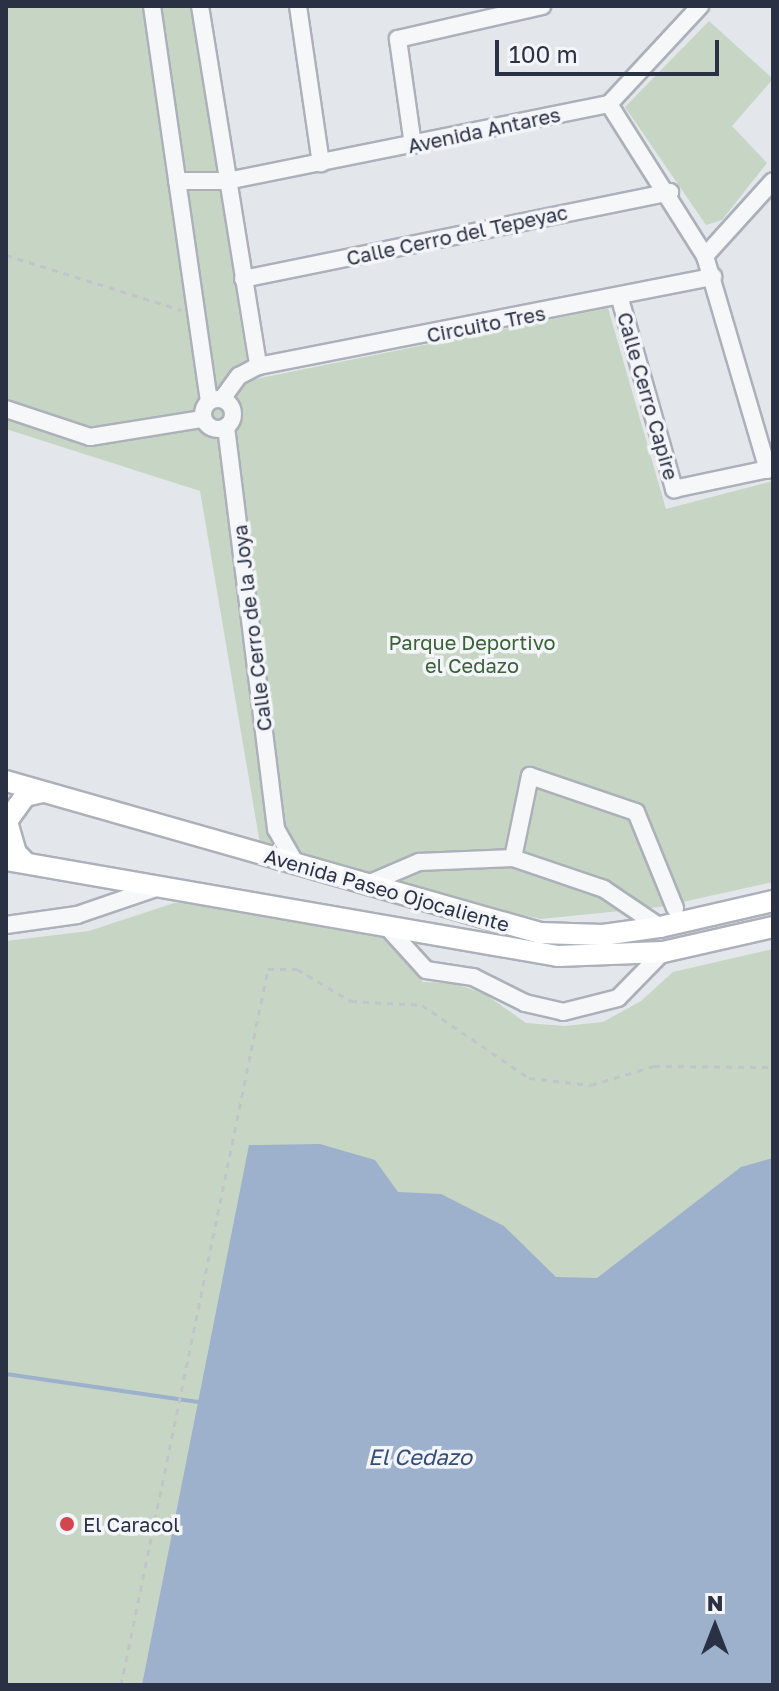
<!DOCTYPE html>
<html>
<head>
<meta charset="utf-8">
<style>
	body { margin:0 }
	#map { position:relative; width:779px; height:1691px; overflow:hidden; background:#e3e6eb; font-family:"Golos Text",sans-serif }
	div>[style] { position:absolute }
	.green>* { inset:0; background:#c7d6c4 }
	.water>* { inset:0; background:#9db0cc }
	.stream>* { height:4px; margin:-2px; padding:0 2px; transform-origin:2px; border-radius:2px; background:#9db0cc }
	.path>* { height:3px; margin-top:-1.5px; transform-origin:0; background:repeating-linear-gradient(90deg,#c1c4ca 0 6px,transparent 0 12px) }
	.roads { filter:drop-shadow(2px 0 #acb0b9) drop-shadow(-2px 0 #acb0b9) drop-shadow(0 2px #acb0b9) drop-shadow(0 -2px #acb0b9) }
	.minor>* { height:16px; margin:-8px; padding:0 8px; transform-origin:8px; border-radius:8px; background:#f6f7f9 }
	.minor>.ring { margin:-8px; padding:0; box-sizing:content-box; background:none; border:16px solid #f6f7f9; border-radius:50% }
	.major>* { height:20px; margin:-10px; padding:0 10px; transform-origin:10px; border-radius:10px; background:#fff }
	.dots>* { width:22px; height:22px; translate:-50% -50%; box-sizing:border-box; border:4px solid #f3f5f9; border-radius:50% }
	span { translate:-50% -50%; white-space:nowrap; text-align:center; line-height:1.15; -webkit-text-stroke:7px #f3f5f9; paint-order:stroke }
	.street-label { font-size:20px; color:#2a3144 }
	.park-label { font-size:20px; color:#3b6137 }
	.poi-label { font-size:20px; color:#2a3144 }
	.left { translate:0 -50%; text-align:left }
	.water-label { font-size:22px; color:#334c7a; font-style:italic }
	.frame { position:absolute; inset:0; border:8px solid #2a3144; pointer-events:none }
	.north { position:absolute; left:675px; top:1587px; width:80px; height:80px; -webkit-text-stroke:6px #f3f5f9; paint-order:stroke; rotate:0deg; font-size:22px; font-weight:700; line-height:32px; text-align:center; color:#2a3144 }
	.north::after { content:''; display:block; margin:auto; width:28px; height:36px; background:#2a3144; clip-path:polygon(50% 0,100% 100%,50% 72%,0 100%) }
	.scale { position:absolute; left:495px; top:40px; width:224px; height:36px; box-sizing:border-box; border:4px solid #2a3144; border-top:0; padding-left:10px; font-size:24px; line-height:28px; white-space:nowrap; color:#2a3144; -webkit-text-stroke:6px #f3f5f9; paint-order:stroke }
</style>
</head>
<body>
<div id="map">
	<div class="green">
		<div style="clip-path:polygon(6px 6px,191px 6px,250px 380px,608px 308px,666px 509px,773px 481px,773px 882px,660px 907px,541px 919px,403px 888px,260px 844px,200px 491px,6px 429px)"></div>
		<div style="clip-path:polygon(709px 21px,773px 79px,732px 126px,767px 163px,722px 220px,706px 225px,625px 107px)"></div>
		<div style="clip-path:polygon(174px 903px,260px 904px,379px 932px,423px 982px,453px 983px,485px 994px,526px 1023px,565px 1026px,603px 1022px,641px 1001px,673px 972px,773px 949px,773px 1685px,6px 1685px,6px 941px,89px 931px)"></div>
	</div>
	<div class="water">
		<div style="clip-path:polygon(320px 1144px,375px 1160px,398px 1192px,441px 1194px,504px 1226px,556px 1277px,597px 1278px,741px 1167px,773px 1158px,773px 1685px,142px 1685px,249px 1145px)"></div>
	</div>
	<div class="stream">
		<div style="left:6px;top:1374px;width:194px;rotate:8.3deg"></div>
	</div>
	<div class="path">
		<div style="left:6px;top:255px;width:184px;rotate:17.4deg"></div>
		<div style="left:121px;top:1685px;width:731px;rotate:-78.4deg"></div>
		<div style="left:268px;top:969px;width:29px"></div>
		<div style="left:297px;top:969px;width:63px;rotate:30.7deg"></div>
		<div style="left:351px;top:1001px;width:71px;rotate:3.2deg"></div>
		<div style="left:422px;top:1005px;width:130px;rotate:34.3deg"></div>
		<div style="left:529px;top:1078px;width:62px;rotate:6.4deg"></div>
		<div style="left:591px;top:1085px;width:66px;rotate:-16.8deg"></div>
		<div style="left:654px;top:1066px;width:119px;rotate:0.5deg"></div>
	</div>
	<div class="roads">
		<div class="minor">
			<div style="left:152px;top:6px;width:399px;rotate:81.8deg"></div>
			<div style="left:200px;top:6px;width:365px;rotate:80.8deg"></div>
			<div style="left:298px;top:6px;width:159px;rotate:81.7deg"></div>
			<div style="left:609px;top:104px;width:180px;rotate:57.7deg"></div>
			<div style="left:705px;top:256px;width:223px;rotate:73.6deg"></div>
			<div style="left:413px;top:145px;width:107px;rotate:-98.1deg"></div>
			<div style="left:398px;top:39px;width:148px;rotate:-12.9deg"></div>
			<div style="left:177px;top:181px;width:50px"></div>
			<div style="left:227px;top:181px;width:390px;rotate:-11.4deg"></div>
			<div style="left:609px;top:104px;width:134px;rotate:-47.1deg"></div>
			<div style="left:705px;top:256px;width:101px;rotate:-47.8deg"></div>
			<div style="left:243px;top:279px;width:436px;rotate:-11.5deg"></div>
			<div style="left:620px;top:299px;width:198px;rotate:74.1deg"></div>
			<div style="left:674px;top:489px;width:101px;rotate:-12deg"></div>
			<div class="ring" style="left:203px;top:399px;width:14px;height:14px"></div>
			<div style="left:222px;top:399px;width:29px;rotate:-54deg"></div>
			<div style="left:239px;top:376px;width:21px;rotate:-28deg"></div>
			<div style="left:258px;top:366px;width:464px;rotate:-11.1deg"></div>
			<div style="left:6px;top:409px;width:89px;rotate:18.4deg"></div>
			<div style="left:90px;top:437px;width:114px;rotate:-9.1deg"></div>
			<div style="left:226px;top:427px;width:405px;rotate:82.9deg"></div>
			<div style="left:276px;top:829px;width:40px;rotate:60.3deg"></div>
			<div style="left:513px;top:858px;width:84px;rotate:-78.3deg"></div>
			<div style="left:530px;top:776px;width:112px;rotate:18.8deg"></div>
			<div style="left:636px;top:812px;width:104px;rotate:67.9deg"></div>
			<div style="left:365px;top:885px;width:59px;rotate:-23.1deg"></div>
			<div style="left:419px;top:862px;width:94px;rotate:-2.4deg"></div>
			<div style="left:513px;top:858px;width:96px;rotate:18.8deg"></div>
			<div style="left:604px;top:889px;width:68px;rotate:34.2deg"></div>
			<div style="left:6px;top:925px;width:72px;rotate:-8deg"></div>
			<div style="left:77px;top:915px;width:87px;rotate:-18.9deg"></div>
			<div style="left:387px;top:927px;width:58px;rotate:47.8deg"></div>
			<div style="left:426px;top:970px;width:48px;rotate:8.5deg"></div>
			<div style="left:473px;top:977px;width:58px;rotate:26.6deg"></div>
			<div style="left:525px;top:1003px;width:39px;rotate:13deg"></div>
			<div style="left:563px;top:1012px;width:57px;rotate:-14.3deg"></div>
			<div style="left:618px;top:998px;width:64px;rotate:-45.6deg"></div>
		</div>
		<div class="major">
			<div style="left:6px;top:781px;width:555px;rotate:15.89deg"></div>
			<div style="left:540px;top:933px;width:63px;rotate:1.8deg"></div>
			<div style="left:603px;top:935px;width:58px;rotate:-8deg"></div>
			<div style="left:660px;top:927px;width:116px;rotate:-13deg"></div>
			<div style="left:6px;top:860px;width:560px;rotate:9.87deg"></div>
			<div style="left:558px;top:956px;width:105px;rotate:-2.2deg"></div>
			<div style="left:663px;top:952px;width:113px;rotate:-12.8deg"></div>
			<div style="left:26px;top:863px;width:14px;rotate:-135deg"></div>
			<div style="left:16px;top:853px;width:33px;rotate:-106deg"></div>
			<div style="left:7px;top:821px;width:31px;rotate:-54deg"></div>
			<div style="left:25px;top:796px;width:17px;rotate:-13deg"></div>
		</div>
	</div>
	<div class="dots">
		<div style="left:67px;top:1524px;background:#d3464e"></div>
	</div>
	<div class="street-label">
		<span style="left:484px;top:130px;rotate:-12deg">Avenida Antares</span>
		<span style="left:457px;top:235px;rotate:-12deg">Calle Cerro del Tepeyac</span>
		<span style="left:486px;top:324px;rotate:-11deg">Circuito Tres</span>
		<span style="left:648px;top:396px;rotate:74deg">Calle Cerro Capire</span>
		<span style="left:252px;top:628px;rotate:-97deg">Calle Cerro de la Joya</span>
		<span style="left:387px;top:890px;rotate:16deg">Avenida Paseo Ojocaliente</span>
	</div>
	<div class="park-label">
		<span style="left:472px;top:654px">Parque Deportivo<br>el Cedazo</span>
	</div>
	<div class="poi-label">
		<span class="left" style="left:83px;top:1524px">El Caracol</span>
	</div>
	<div class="water-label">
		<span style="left:420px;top:1457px">El Cedazo</span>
	</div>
	<div class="frame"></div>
	<div class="north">N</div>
	<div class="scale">100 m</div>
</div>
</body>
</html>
